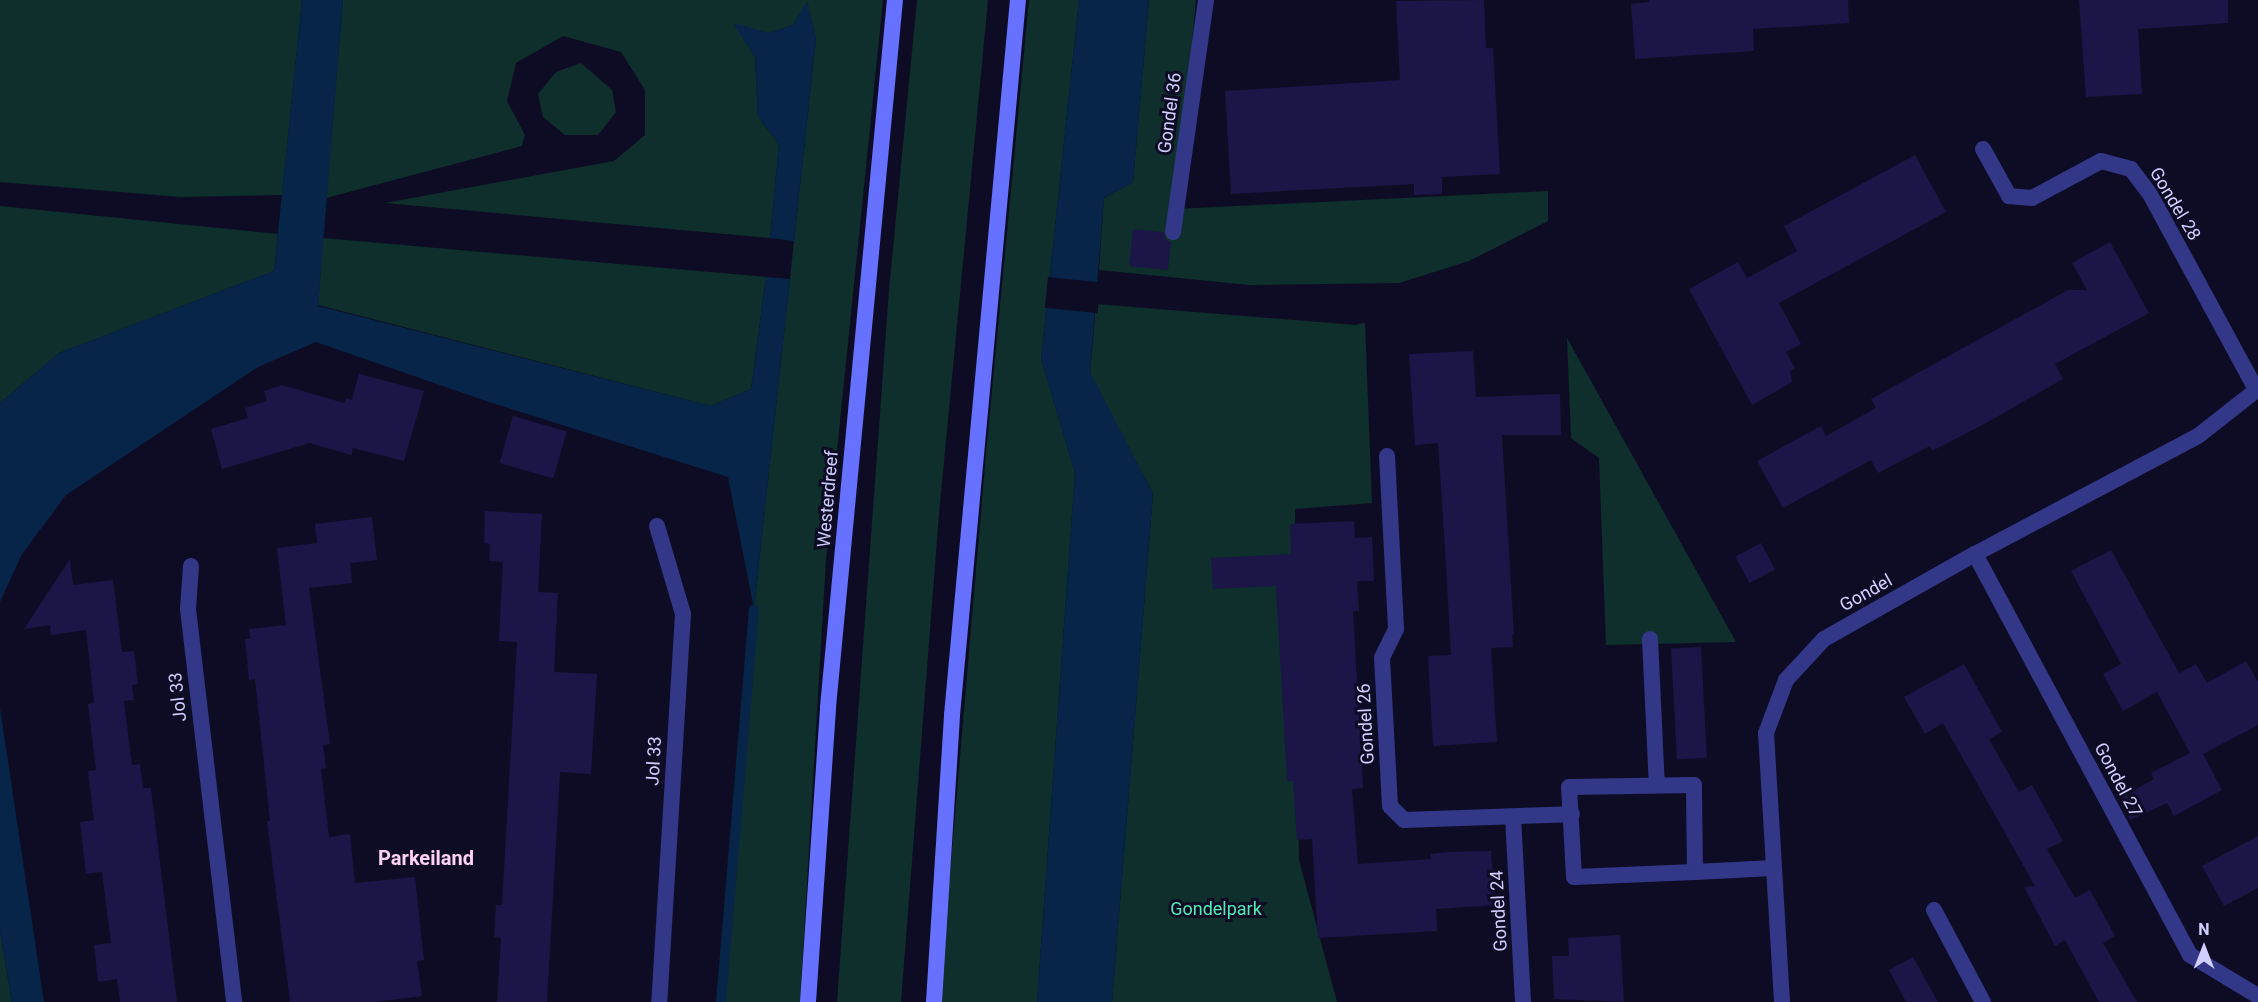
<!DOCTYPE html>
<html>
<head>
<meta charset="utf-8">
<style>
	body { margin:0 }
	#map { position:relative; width:2258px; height:1002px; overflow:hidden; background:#0e0c24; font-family:Roboto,sans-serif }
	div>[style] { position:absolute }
	.green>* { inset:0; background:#0e2f2b }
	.water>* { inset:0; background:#072549 }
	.pier>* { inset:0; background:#0e0c24; transform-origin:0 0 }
	.stream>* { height:10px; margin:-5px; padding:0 5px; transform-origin:5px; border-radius:5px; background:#072549 }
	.building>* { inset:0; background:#1b1647; transform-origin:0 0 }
	.pedestrian>* { height:16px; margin:-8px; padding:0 8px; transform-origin:8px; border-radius:8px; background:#323788 }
	.minor>* { height:16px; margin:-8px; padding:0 8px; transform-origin:8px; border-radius:8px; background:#323788 }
	.tertiary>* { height:16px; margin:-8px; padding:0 8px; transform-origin:8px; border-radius:8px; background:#323788 }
	.secondary>* { height:16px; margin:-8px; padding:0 8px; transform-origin:8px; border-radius:8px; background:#6671ff }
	span { translate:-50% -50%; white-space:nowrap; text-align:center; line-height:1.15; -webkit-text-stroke:6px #0e0c24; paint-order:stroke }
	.street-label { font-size:18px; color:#d0cfff }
	.park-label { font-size:18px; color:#4febb5 }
	.neighbourhood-label { font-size:20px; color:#ffd1f3; font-weight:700 }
	.north { position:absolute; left:2174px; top:918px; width:60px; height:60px; -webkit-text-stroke:4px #0e0c24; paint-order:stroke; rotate:0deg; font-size:16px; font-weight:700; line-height:24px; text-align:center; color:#d0cfff }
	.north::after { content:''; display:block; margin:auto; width:21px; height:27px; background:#d0cfff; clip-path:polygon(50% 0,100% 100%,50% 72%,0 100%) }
</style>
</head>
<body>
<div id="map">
	<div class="green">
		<div style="clip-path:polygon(0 0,302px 0,282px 195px,181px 197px,0 182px)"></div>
		<div style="clip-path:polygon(343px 0,883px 0,826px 559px,800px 1002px,721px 1002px,754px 609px,816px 39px,807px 2px,793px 25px,769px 33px,734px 24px,755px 57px,758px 117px,779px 144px,770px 238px,385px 203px,614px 161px,645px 135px,645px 90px,621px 52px,563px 36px,516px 63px,507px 101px,525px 135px,522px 146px,326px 198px)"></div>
		<div style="clip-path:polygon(917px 0,988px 0,939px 514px,901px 1002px,837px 1002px,889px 290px)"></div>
		<div style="clip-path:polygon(1029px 0,1079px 0,1041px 359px,1075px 473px,1037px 1002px,939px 1002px,986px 454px)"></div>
		<div style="clip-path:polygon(1149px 0,1196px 0,1176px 209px,1548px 191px,1548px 221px,1469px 261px,1399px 283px,1249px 285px,1099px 270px,1104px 198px,1133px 182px)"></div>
		<div style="clip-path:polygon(581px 63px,612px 90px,616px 112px,598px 135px,565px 135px,543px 117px,538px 94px,556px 72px)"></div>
		<div style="clip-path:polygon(0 206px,278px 234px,274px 271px,59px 353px,0 403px)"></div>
		<div style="clip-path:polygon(323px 238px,766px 277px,751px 389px,711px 406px,318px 305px)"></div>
		<div style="clip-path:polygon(1096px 304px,1355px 325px,1365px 323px,1372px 503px,1295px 509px,1299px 860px,1337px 1002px,1112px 1002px,1153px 494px,1090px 373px)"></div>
		<div style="clip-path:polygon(1567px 338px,1736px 642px,1606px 645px,1599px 458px,1571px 438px)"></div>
		<div style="clip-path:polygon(0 931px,12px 1002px,0 1002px)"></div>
	</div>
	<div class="water">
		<div style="clip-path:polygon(302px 0,343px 0,318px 306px,711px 406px,751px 389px,766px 277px,790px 279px,754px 609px,728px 477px,486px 401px,316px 342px,258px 367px,66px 495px,22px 554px,0 602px,0 403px,59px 353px,274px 271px)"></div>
		<div style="clip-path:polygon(1079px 0,1149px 0,1133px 182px,1104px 198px,1090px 372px,1153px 494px,1112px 1002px,1037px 1002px,1075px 473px,1041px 359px)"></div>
		<div style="clip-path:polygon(807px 1px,816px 39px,794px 241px,770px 238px,779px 144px,758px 117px,755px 57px,733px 23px,769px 33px,793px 25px)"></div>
		<div style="clip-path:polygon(0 708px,44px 1002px,12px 1002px,0 931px)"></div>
	</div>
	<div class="pier">
		<div style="left:1048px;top:277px;width:53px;height:31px;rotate:6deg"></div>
	</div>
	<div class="stream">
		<div style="left:721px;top:1002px;width:394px;rotate:-85.2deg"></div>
	</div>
	<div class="building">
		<div style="clip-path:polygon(1484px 0,1486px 48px,1493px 48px,1500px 174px,1442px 177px,1442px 194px,1414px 195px,1414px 184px,1231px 194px,1225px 91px,1400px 80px,1396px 1px)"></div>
		<div style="clip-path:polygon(1649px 0,1848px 0,1849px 23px,1753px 29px,1754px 51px,1635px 59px,1631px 4px,1649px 2px)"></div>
		<div style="clip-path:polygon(2079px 0,2228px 0,2228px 23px,2138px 29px,2142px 94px,2086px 97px)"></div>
		<div style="clip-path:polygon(1915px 155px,1946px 212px,1779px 303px,1801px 344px,1786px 352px,1795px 368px,1790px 371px,1792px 382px,1752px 405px,1689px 289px,1738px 262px,1747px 278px,1797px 251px,1784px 226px)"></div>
		<div style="clip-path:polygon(1133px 229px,1163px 232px,1166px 240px,1171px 242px,1168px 270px,1129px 266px)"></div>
		<div style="clip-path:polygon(2110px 242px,2149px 313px,2055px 364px,2063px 379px,1986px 423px,1932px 451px,1930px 446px,1878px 473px,1871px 460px,1783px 508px,1757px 461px,1821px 426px,1826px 436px,1876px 408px,1871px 399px,2068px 290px,2087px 290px,2072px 263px)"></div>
		<div style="clip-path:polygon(1473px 351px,1476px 397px,1560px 394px,1561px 435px,1502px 435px,1514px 635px,1512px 635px,1513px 647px,1491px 648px,1497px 742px,1433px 746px,1428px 656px,1451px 655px,1445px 548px,1438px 443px,1415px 445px,1409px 354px)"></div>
		<div style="clip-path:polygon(359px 374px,424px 391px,404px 461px,353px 448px,351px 455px,310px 443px,222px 469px,211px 429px,248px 418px,245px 408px,267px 401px,264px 391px,282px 385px,344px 403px,346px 398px,352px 400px)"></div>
		<div style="left:513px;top:416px;width:56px;height:49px;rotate:16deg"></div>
		<div style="clip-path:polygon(485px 511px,542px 514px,538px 592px,558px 593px,554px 672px,597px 674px,591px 774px,560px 772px,547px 1002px,497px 1002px,501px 938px,494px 937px,496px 905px,502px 905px,517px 642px,499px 641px,503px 562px,489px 561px,490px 544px,484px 543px)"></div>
		<div style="clip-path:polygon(372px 517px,377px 560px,350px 563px,352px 583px,309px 588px,330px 744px,323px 745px,326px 768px,321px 769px,329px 837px,350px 834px,355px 883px,415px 877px,424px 960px,417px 961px,422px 996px,375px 1002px,290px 1002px,267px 821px,270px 821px,255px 679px,249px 680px,245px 639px,250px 639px,249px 629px,286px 625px,277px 548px,317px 543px,315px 524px)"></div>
		<div style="clip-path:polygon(1354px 521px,1355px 538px,1372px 537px,1374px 581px,1357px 581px,1359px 611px,1353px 611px,1363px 788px,1352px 789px,1358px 864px,1431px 859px,1430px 854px,1448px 852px,1491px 851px,1495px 905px,1436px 909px,1437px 931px,1318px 938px,1312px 839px,1297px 840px,1293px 781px,1287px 781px,1276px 586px,1213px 589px,1211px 558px,1291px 554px,1290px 524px)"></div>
		<div style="left:1761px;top:543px;width:30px;height:29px;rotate:62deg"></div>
		<div style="clip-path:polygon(2111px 550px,2179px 673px,2196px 664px,2207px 683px,2246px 661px,2258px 682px,2258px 725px,2203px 754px,2222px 790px,2174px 816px,2167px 803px,2130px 820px,2118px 799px,2154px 779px,2151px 773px,2190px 753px,2157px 692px,2123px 711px,2103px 674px,2121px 664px,2071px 571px)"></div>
		<div style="clip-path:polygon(70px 559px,73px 585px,113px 580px,122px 652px,134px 651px,138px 684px,132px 685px,134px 700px,124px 701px,132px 765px,140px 764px,143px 788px,151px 788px,177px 1002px,120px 1002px,117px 979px,98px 982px,94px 945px,111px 943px,102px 872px,86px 874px,80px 822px,94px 820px,88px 771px,96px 770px,88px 704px,94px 703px,86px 630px,51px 635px,50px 625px,24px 629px)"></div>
		<div style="left:1701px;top:647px;width:111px;height:30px;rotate:87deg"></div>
		<div style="clip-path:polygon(1964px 664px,2002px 732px,1989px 739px,2019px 792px,2032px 785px,2063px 841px,2047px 849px,2075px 898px,2090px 890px,2115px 936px,2103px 943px,2137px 1002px,2099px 1002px,2065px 940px,2055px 946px,2024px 887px,2035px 886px,1943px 723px,1925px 734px,1904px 697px)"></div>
		<div style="clip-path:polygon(2258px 836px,2258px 888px,2224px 906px,2202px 866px)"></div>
		<div style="clip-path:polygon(1620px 935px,1624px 1002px,1554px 999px,1552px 956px,1569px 956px,1568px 938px)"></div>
		<div style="clip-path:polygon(1913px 957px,1938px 1002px,1906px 1002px,1889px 970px)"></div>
	</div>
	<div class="pedestrian">
		<div style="left:1387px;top:456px;width:173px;rotate:87deg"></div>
		<div style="left:1396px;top:629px;width:32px;rotate:116deg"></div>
		<div style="left:1382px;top:658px;width:148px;rotate:86.9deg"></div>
		<div style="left:1390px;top:806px;width:20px;rotate:45deg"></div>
		<div style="left:1404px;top:820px;width:168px;rotate:-2deg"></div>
		<div style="left:1513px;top:817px;width:185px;rotate:86.9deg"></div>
	</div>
	<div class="minor">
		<div style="left:1983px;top:149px;width:54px;rotate:61deg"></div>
		<div style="left:2009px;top:196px;width:23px;rotate:5deg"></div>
		<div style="left:2032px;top:198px;width:78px;rotate:-28.2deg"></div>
		<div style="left:2101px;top:161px;width:31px;rotate:15deg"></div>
		<div style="left:2131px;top:169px;width:31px;rotate:53deg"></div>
		<div style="left:2150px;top:194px;width:224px;rotate:61.5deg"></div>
		<div style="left:1173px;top:232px;width:234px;rotate:-81.9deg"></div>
		<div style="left:657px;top:526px;width:92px;rotate:73.5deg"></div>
		<div style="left:683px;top:614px;width:389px;rotate:93.5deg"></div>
		<div style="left:1975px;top:554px;width:455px;rotate:61.8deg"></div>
		<div style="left:2190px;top:955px;width:79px;rotate:31.1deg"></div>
		<div style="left:191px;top:566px;width:43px;rotate:94deg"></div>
		<div style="left:188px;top:609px;width:396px;rotate:83.3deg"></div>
		<div style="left:1650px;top:639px;width:146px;rotate:87.3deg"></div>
		<div style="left:1695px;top:872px;width:87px;rotate:-90.7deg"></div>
		<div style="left:1694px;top:785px;width:125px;rotate:179.1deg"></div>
		<div style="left:1569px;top:787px;width:90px;rotate:86.8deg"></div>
		<div style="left:1574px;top:877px;width:121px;rotate:-2.4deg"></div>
		<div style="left:1695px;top:872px;width:78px;rotate:-2.9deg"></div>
		<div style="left:1934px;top:910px;width:104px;rotate:62deg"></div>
	</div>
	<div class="tertiary">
		<div style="left:1782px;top:1002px;width:269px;rotate:-93.4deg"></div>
		<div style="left:1766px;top:733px;width:57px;rotate:-69.3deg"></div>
		<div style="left:1786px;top:680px;width:56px;rotate:-47.2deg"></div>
		<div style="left:1824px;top:639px;width:173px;rotate:-29.4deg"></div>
		<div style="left:1975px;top:554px;width:252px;rotate:-27.9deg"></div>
		<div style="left:2198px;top:436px;width:76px;rotate:-38.1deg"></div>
	</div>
	<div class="secondary">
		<div style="left:808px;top:1002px;width:296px;rotate:-86.1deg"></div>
		<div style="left:828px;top:707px;width:710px;rotate:-84.59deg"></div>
		<div style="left:934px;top:1002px;width:288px;rotate:-86.4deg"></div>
		<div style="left:952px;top:715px;width:718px;rotate:-84.73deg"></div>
	</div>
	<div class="street-label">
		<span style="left:1170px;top:113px;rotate:-82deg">Gondel 36</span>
		<span style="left:2175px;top:204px;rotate:59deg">Gondel 28</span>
		<span style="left:828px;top:499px;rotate:-85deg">Westerdreef</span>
		<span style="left:1866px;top:593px;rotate:-29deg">Gondel</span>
		<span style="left:178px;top:697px;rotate:-96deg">Jol 33</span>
		<span style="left:1366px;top:724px;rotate:-93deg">Gondel 26</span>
		<span style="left:654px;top:761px;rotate:-87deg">Jol 33</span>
		<span style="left:2118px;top:780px;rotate:62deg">Gondel 27</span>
		<span style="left:1499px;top:911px;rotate:-93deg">Gondel 24</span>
	</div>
	<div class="park-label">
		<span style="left:1216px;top:909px">Gondelpark</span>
	</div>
	<div class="neighbourhood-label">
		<span style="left:426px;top:858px">Parkeiland</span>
	</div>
	<div class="north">N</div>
</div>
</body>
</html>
